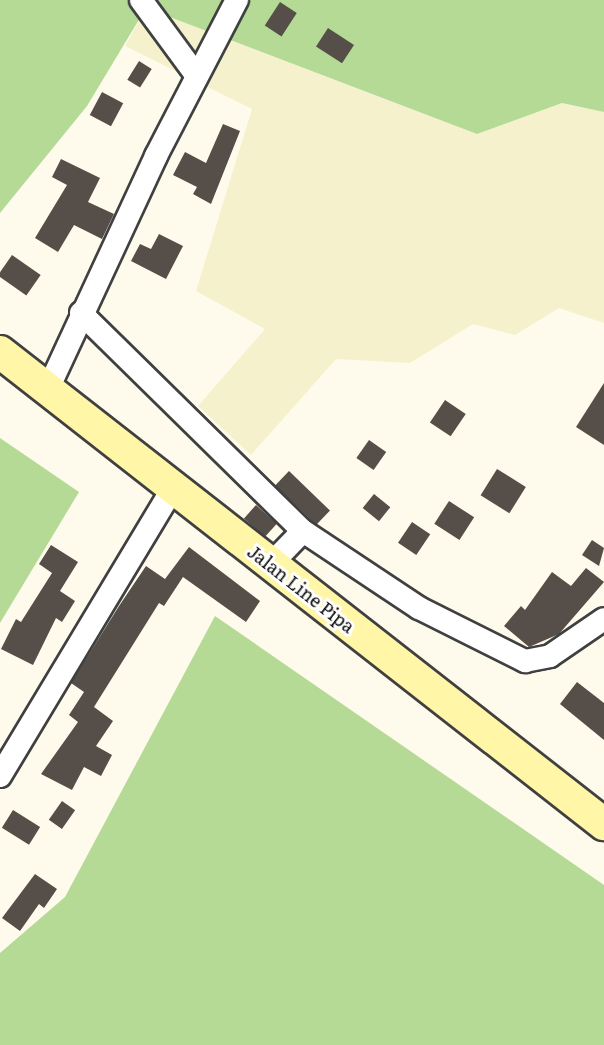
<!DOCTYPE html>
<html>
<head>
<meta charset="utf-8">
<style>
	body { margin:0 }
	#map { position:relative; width:604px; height:1045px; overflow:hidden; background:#fffbec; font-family:Literata,serif }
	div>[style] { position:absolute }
	.farmland>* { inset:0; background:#f5f1cd }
	.forest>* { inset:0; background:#b4da96 }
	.building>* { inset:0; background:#554e49; transform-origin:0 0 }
	.roads { filter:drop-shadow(2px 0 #404040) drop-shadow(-2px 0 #404040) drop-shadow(0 2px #404040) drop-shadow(0 -2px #404040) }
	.street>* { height:22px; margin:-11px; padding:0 11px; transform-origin:11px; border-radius:11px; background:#fff }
	.secondary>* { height:32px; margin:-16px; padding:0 16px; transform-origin:16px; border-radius:16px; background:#fff6a7 }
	span { translate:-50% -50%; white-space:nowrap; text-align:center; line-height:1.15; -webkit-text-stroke:6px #fff; paint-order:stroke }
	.street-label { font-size:18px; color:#0d0d0d }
</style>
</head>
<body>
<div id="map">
	<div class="farmland">
		<div style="clip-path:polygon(146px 8px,477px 134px,562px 103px,604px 112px,604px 323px,559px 308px,515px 335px,473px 324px,410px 363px,336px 359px,251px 455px,198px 406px,265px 329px,196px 291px,252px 109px,125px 46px)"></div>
	</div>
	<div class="forest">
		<div style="clip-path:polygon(0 0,604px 0,604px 112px,562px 103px,477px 134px,146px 8px,87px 106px,0 213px)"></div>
		<div style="clip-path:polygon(0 438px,79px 492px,0 623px)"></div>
		<div style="clip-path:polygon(215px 616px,604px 885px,604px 1045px,0 1045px,0 953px,65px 897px)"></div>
	</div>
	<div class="building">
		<div style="left:280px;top:2px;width:20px;height:28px;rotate:33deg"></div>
		<div style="left:328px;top:28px;width:31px;height:22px;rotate:33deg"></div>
		<div style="left:139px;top:61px;width:15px;height:22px;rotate:32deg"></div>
		<div style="left:102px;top:92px;width:24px;height:26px;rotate:28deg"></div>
		<div style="clip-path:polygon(223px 124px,240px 131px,211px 204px,193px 194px,197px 187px,173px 175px,185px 152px,206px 163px)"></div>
		<div style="clip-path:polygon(61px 159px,100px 178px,88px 202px,114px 214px,102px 239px,74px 225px,58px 252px,35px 238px,67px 185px,52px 177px)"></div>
		<div style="clip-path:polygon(159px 234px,183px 246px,166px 279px,131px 261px,140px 244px,151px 249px)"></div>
		<div style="left:12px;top:255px;width:35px;height:25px;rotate:35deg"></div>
		<div style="clip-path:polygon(604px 383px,604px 445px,576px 427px)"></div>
		<div style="left:445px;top:400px;width:25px;height:27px;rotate:34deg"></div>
		<div style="left:369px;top:440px;width:21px;height:22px;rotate:35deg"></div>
		<div style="left:497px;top:469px;width:34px;height:31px;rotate:32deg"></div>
		<div style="left:289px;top:471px;width:57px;height:20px;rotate:44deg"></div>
		<div style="left:374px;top:494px;width:21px;height:18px;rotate:39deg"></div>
		<div style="left:449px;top:501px;width:30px;height:27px;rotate:33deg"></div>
		<div style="left:256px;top:505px;width:28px;height:18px;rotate:42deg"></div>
		<div style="left:412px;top:522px;width:22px;height:25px;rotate:34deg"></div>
		<div style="clip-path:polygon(592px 540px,604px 548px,599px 566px,582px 555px)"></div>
		<div style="clip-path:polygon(51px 545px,78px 562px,60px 591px,75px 601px,62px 622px,56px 618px,33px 665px,1px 649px,16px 619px,21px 622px,52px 573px,39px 564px)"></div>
		<div style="clip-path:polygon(189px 547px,260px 601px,246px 622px,183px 577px,164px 606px,159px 603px,94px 707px,113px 721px,96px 746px,112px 755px,101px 776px,84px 767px,72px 790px,41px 774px,78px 722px,69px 715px,84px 692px,71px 683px,119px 606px,146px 566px,165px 579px)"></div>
		<div style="clip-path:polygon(586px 568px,604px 582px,559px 634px,529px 647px,504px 626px,521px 606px,525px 610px,552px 572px,571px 586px)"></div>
		<div style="clip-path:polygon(577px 682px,604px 703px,604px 740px,560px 704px)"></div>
		<div style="left:62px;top:801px;width:16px;height:23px;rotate:35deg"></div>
		<div style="left:13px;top:810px;width:32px;height:21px;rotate:32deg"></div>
		<div style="clip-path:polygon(35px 874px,57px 889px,44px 908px,39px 904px,20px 931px,2px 918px)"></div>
	</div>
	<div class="roads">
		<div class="street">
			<div style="left:141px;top:0;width:93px;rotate:53.7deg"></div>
			<div style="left:81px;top:313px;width:311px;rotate:44.5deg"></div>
			<div style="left:48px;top:389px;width:257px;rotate:-65.1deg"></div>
			<div style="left:156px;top:156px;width:176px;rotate:-62.6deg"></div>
			<div style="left:270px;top:565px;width:47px;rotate:-45.9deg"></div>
			<div style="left:303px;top:531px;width:139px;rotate:33.6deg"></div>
			<div style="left:419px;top:608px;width:119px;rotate:26.6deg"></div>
			<div style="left:525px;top:661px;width:25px;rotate:-11deg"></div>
			<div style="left:550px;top:656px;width:65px;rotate:-34.4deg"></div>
			<div style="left:0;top:776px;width:336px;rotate:-59deg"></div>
		</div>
		<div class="secondary">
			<div style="left:0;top:352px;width:767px;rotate:38.01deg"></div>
		</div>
	</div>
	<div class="street-label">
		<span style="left:301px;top:589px;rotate:38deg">Jalan Line Pipa</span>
	</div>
</div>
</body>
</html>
